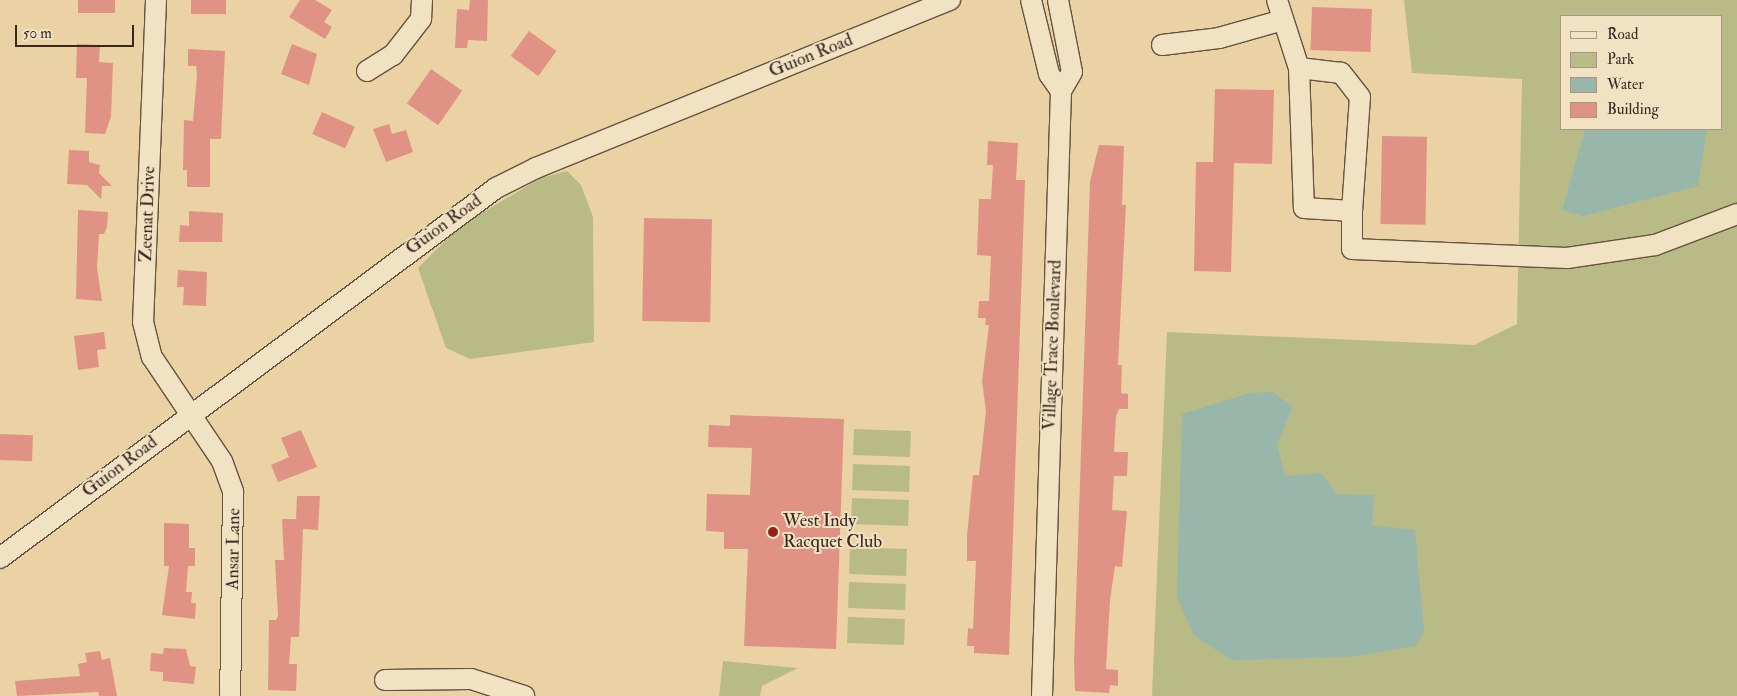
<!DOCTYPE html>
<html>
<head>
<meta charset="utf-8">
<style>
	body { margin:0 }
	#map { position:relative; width:1737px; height:696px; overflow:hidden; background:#ebd2a4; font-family:"IM FELL Double Pica",serif }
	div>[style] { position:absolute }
	.green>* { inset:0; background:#b8bb85; transform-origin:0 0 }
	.water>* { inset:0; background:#98b7aa }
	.building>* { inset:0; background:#e09384; transform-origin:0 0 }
	.roads { filter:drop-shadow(1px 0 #665241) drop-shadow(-1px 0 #665241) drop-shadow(0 1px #665241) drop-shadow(0 -1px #665241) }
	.minor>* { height:20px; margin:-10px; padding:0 10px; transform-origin:10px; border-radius:10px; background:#f2e2c4 }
	.dots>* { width:14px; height:14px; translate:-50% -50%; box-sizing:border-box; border:2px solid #f2e2c4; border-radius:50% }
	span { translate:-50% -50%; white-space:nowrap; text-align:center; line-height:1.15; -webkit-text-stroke:4px #f2e2c4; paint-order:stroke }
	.street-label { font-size:18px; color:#3a2720 }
	.poi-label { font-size:18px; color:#3a2720 }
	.left { translate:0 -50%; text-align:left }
	.legend { position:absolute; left:1560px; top:15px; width:162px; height:115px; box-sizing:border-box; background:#f2e2c4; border:1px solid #a89782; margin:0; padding:6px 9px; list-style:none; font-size:15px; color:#3a2720 }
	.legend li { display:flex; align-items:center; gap:10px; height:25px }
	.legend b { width:25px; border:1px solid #a89782 }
	.scale { position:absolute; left:15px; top:25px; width:119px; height:22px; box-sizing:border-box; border:2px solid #3a2720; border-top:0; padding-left:6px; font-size:15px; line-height:18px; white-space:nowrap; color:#3a2720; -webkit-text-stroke:4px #f2e2c4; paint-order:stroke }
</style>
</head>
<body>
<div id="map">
	<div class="green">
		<div style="clip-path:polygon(evenodd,1404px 0,1737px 0,1737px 696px,1152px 696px,1167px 332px,1474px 345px,1517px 324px,1522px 79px,1412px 73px,1404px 0,1561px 16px,1721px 16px,1721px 129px,1561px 129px,1561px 16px)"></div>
		<div style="clip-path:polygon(567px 171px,581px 185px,593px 217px,594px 342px,470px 359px,446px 348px,418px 268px,461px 225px,541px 178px)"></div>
		<div style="left:854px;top:429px;width:57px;height:26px;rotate:2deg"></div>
		<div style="left:853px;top:464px;width:57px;height:26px;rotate:2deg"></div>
		<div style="left:852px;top:498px;width:57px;height:26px;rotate:2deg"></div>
		<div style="left:850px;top:547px;width:57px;height:27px;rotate:2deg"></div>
		<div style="left:849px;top:582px;width:57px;height:26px;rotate:2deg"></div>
		<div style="left:848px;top:617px;width:57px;height:26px;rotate:2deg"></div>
		<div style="clip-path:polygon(723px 661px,798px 668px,762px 686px,760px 696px,719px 696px)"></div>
	</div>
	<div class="water">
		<div style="clip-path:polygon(1585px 129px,1707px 129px,1698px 186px,1583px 216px,1562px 210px)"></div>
		<div style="clip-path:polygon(1273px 392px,1293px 407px,1277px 444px,1285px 476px,1321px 473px,1337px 494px,1374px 495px,1372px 525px,1415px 530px,1424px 631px,1416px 646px,1350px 657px,1232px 660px,1194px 636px,1177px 597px,1182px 414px,1250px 393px)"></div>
	</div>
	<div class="building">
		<div style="left:78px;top:0;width:37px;height:13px"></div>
		<div style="left:191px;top:0;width:35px;height:14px"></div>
		<div style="clip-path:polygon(300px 0,315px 0,332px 10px,324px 22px,332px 27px,325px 39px,289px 17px)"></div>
		<div style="clip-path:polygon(470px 0,488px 0,487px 41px,468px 40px,467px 48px,455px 48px,457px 9px,469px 10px)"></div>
		<div style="left:1312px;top:7px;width:60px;height:43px;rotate:2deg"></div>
		<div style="left:529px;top:31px;width:34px;height:31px;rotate:36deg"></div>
		<div style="clip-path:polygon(77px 44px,100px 45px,99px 62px,113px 63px,111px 117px,105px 134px,85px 133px,87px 78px,76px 78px)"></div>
		<div style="clip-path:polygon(292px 44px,317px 54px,309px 85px,281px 74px)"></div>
		<div style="clip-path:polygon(188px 49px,225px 51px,221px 139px,210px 139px,210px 187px,187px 187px,187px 170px,183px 170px,184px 120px,193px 121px,197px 75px,196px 66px,188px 66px)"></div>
		<div style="left:431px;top:69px;width:38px;height:42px;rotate:35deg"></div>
		<div style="clip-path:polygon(1215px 89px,1274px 90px,1272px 164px,1234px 163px,1231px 272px,1194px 271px,1196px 162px,1213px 162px)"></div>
		<div style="left:322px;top:112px;width:36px;height:24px;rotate:24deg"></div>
		<div style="clip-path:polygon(389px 124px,392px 134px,406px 130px,413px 152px,386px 162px,373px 129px)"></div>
		<div style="left:1382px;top:136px;width:45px;height:88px;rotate:1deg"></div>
		<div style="clip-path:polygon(988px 141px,1018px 143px,1016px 180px,1025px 180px,1009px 655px,974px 653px,974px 646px,967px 646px,968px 628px,973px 629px,976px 561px,967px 561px,967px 536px,973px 475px,979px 475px,986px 411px,982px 381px,989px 325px,985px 325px,986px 318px,978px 318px,979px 301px,989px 301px,991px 256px,977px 255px,979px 199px,991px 199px,993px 165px,987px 165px)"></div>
		<div style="clip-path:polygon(1099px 145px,1124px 146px,1122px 205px,1126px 205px,1118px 365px,1122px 365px,1121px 393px,1128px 394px,1128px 409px,1119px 409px,1116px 416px,1114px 452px,1128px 452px,1127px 476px,1114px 476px,1112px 510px,1127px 511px,1122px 567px,1115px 566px,1110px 600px,1106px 669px,1118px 670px,1118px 686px,1110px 685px,1109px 693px,1075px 691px,1074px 661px,1090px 181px)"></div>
		<div style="clip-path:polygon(69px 150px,89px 151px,89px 162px,100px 165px,99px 173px,112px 186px,102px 186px,101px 199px,87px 185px,67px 184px)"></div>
		<div style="clip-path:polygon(78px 210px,108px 212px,107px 227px,104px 234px,99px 234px,97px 268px,102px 301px,76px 299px)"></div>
		<div style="clip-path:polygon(189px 211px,223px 213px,222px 242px,179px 242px,180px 225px,189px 226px)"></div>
		<div style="left:644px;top:218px;width:68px;height:103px;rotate:1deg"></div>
		<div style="clip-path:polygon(178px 270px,207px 272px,206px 306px,183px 305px,184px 287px,177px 287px)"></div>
		<div style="clip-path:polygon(104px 332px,106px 349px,97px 350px,99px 367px,78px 370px,74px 336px)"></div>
		<div style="clip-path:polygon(730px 415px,844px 419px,836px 649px,744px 646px,748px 549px,724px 549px,724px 532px,706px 531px,707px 494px,750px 495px,752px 448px,708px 447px,709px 425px,730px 426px)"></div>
		<div style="clip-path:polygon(301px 430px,317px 467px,278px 482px,271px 465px,289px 457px,281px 438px)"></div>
		<div style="left:0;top:434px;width:33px;height:26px;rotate:2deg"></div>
		<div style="clip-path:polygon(297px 496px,320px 496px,318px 530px,303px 529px,299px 637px,291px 637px,289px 664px,297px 664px,296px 691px,268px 690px,269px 620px,276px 620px,278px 616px,275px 560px,284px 560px,282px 519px,296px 519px)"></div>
		<div style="clip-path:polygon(164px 523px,189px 524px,189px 548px,195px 548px,195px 566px,188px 566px,186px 592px,192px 592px,191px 603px,196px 603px,195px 619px,162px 615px,169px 566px,164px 566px)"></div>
		<div style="clip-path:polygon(164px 648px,186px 649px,190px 666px,196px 667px,194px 684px,163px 681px,163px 672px,150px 671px,151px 653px,163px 654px)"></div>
		<div style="clip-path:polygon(100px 651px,102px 660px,110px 658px,117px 696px,99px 696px,98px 692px,17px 696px,15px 681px,80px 676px,78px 664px,87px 662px,85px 653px)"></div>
	</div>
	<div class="roads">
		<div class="minor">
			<div style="left:156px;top:0;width:322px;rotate:92.3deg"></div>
			<div style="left:143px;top:322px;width:36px;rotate:76deg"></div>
			<div style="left:152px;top:357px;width:125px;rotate:56.1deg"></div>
			<div style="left:222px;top:461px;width:33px;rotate:70deg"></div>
			<div style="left:233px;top:492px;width:204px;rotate:90.8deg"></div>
			<div style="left:1031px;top:0;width:76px;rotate:76.3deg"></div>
			<div style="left:1049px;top:74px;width:21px;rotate:55deg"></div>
			<div style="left:1061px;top:91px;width:605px;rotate:91.8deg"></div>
			<div style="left:1058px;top:0;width:73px;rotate:79deg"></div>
			<div style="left:1072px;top:72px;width:22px;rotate:120deg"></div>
			<div style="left:1277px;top:0;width:71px;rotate:72.1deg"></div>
			<div style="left:1299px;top:68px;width:140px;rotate:88deg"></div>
			<div style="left:1304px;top:208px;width:48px;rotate:3.6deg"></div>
			<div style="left:1352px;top:211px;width:114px;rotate:-86deg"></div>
			<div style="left:1360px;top:97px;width:31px;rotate:-128deg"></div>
			<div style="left:1341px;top:73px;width:42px;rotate:-173.2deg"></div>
			<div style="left:1162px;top:45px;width:57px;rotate:-7deg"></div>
			<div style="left:1219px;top:38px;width:66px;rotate:-15.7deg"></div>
			<div style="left:367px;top:71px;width:31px;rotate:-32deg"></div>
			<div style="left:393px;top:55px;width:46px;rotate:-52.1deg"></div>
			<div style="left:421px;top:19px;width:19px;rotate:-87deg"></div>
			<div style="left:1352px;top:211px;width:38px;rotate:90deg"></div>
			<div style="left:1352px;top:249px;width:215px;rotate:2.4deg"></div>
			<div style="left:1567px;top:258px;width:89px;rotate:-8.4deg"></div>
			<div style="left:1655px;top:245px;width:88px;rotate:-20.7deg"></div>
			<div style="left:0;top:558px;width:619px;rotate:-36.72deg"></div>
			<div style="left:496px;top:188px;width:45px;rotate:-26.6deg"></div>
			<div style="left:536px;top:168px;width:447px;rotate:-22.1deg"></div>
			<div style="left:385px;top:680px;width:86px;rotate:-0.7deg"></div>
			<div style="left:471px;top:679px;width:56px;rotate:17.8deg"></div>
		</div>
	</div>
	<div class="dots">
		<div style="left:773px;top:532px;background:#8f2418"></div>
	</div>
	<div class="street-label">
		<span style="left:811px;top:56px;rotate:-22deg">Guion Road</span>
		<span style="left:148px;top:214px;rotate:-88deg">Zeenat Drive</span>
		<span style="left:444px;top:225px;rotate:-36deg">Guion Road</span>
		<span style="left:1053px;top:345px;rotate:-88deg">Village Trace Boulevard</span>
		<span style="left:120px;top:467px;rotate:-37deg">Guion Road</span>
		<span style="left:234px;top:549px;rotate:-89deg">Ansar Lane</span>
	</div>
	<div class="poi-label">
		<span class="left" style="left:783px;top:532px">West Indy<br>Racquet Club</span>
	</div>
	<ul class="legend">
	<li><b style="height:6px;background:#f2e2c4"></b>Road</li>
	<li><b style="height:14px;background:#b8bb85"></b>Park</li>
	<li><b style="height:14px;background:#98b7aa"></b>Water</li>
	<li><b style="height:14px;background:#e09384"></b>Building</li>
	</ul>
	<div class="scale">50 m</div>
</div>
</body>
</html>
